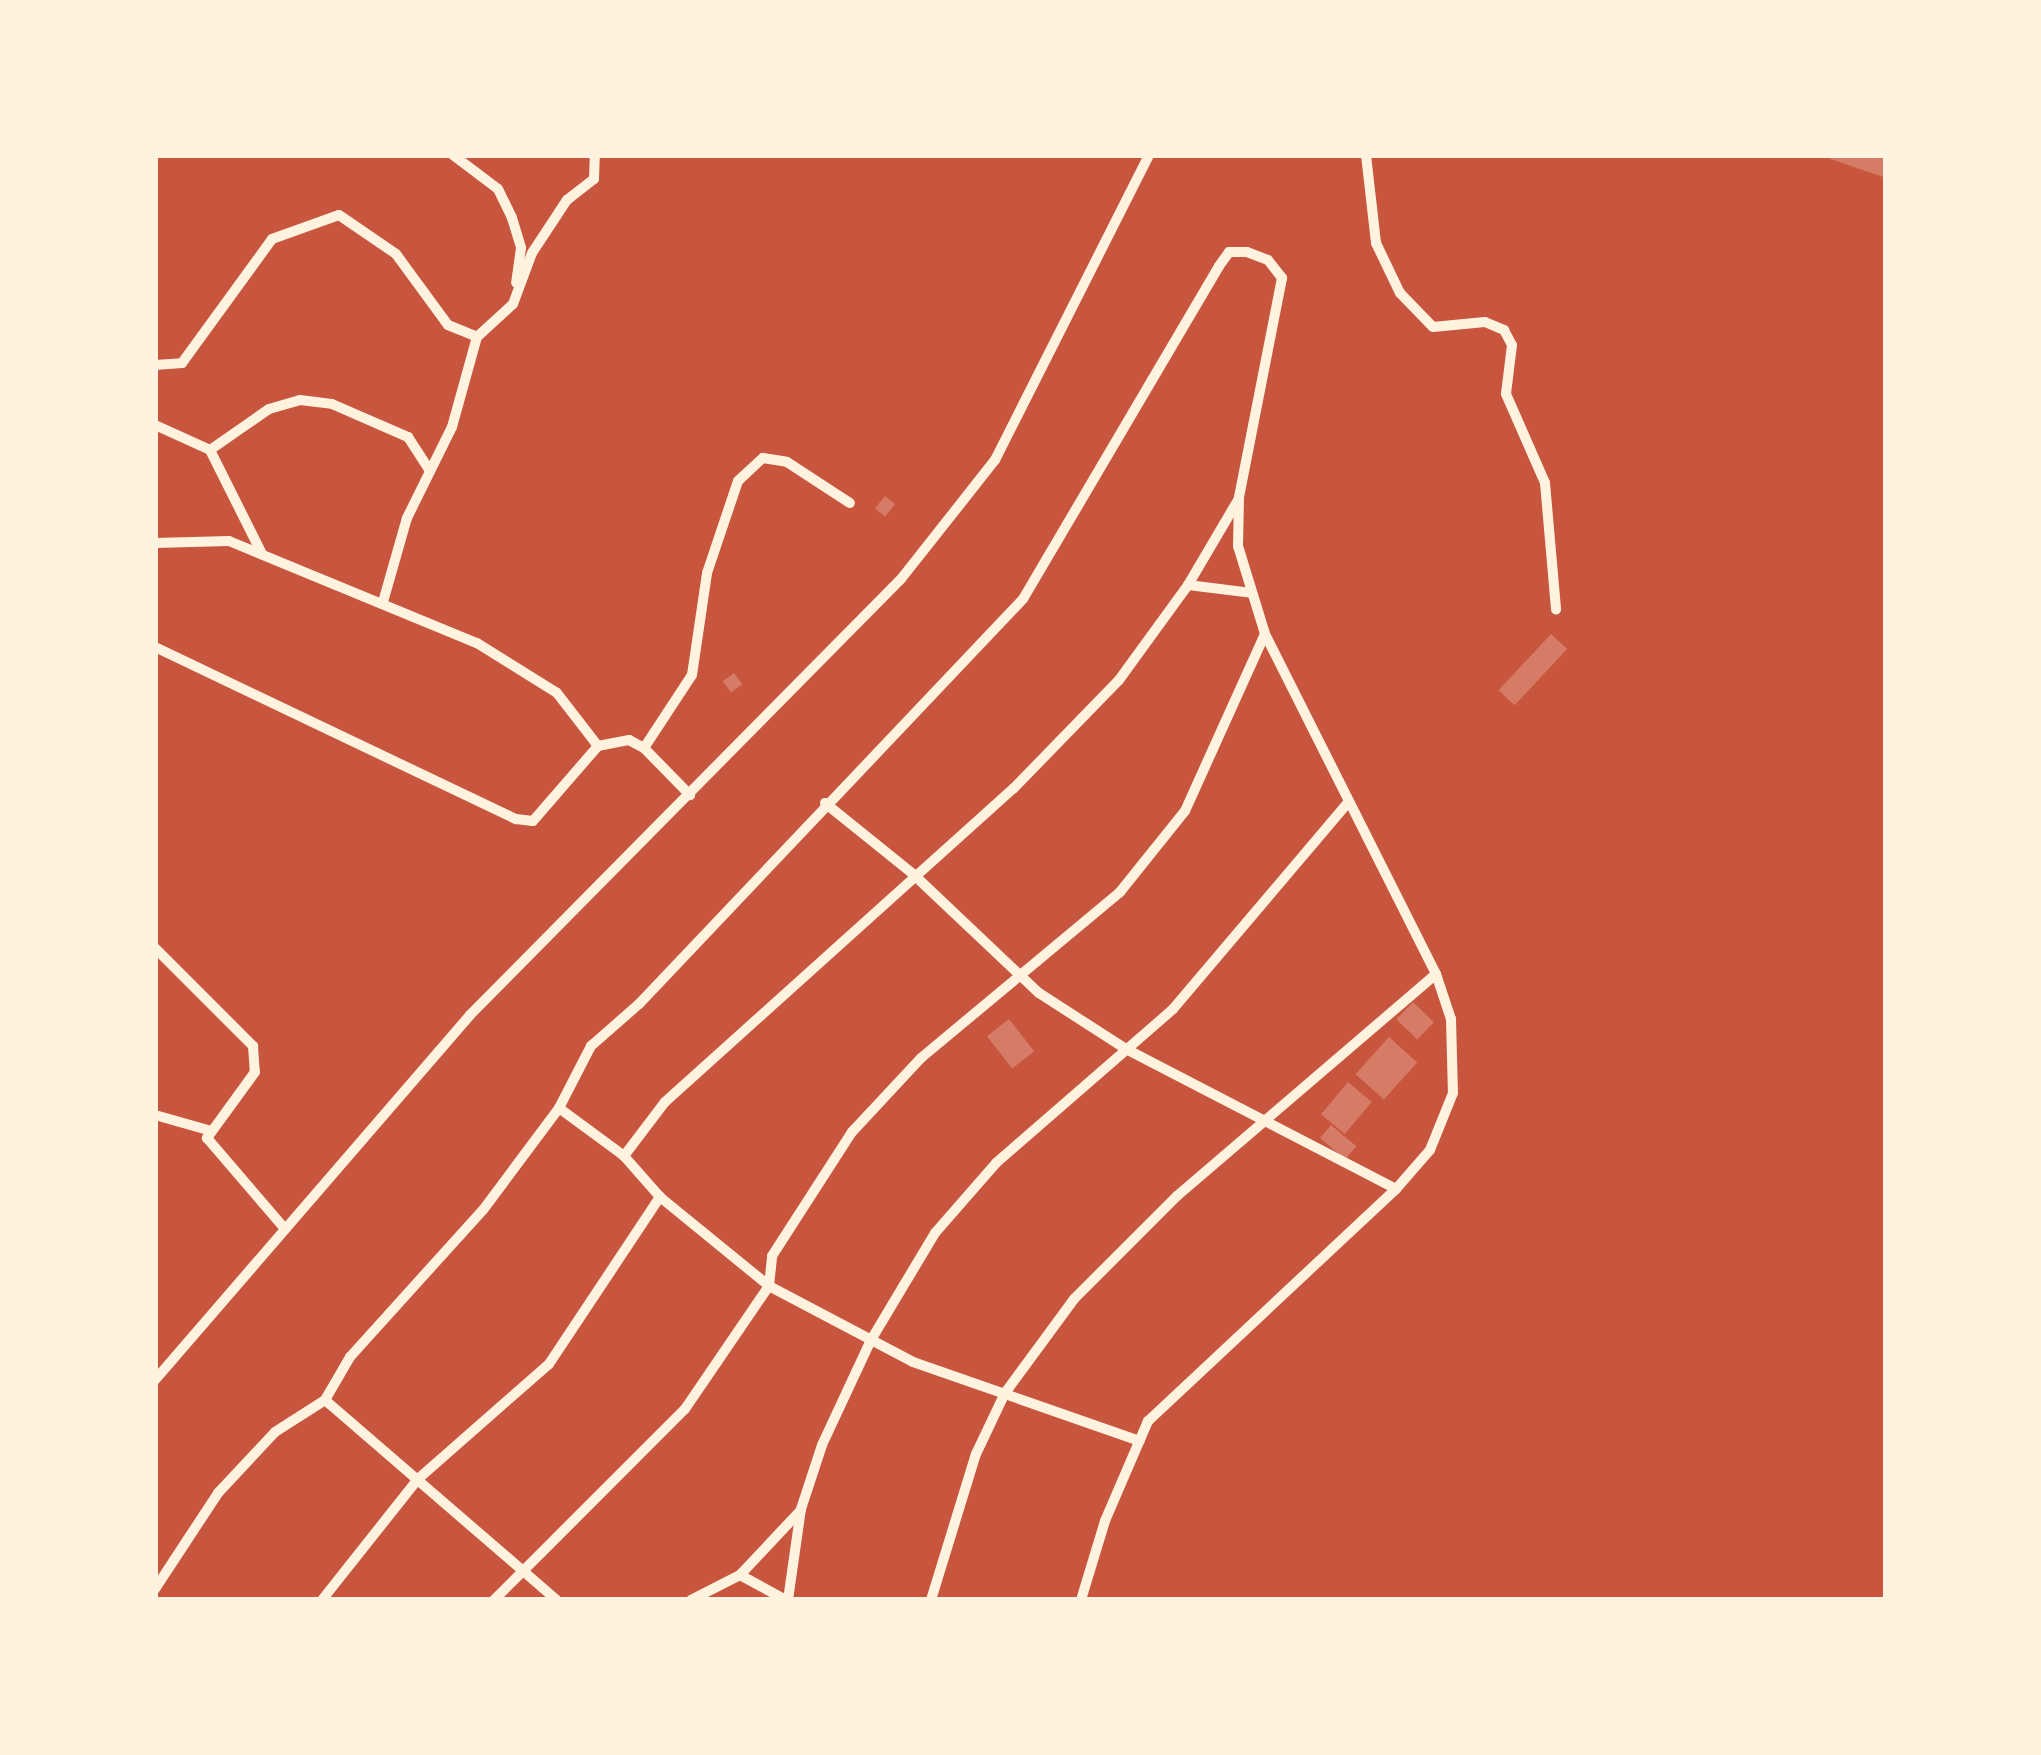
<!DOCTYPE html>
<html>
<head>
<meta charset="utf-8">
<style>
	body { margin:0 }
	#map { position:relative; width:2041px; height:1755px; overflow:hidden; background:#c8553d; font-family:"Source Sans 3",sans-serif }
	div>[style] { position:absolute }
	.building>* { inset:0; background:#d67c66; transform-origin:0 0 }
	.minor>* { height:10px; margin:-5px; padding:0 5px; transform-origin:5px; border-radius:5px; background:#fff3e0 }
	span { translate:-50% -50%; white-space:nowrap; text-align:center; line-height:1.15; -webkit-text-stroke:10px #fff3e0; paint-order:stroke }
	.frame { position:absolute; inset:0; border:158px solid #fff3e0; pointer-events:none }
</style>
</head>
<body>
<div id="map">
	<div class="building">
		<div style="clip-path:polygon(1822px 155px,1886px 155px,1886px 178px,1822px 156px)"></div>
		<div style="left:885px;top:496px;width:13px;height:16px;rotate:39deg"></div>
		<div style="left:1551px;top:634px;width:22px;height:77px;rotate:43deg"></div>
		<div style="left:734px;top:673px;width:14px;height:14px;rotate:54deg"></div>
		<div style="left:1413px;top:1002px;width:29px;height:24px;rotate:44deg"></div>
		<div style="left:1009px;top:1019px;width:41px;height:28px;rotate:52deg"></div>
		<div style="left:1389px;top:1037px;width:38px;height:50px;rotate:42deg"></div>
		<div style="left:1348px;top:1082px;width:31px;height:42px;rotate:40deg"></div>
		<div style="left:1331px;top:1125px;width:33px;height:17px;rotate:40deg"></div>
	</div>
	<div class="minor">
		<div style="left:453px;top:155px;width:56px;rotate:37.1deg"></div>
		<div style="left:498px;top:189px;width:32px;rotate:64deg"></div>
		<div style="left:512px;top:218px;width:31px;rotate:73deg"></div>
		<div style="left:521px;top:248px;width:35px;rotate:98deg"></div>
		<div style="left:1366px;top:155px;width:89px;rotate:83.5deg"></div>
		<div style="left:1376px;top:243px;width:55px;rotate:64.4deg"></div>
		<div style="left:1400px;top:293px;width:47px;rotate:45.9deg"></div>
		<div style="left:1433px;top:327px;width:52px;rotate:-5.5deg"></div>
		<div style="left:1485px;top:322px;width:21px;rotate:23deg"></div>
		<div style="left:1504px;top:330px;width:17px;rotate:62deg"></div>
		<div style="left:1512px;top:345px;width:49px;rotate:97deg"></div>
		<div style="left:1506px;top:394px;width:97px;rotate:66.3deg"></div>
		<div style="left:1545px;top:483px;width:127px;rotate:85deg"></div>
		<div style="left:155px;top:365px;width:27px;rotate:-4deg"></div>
		<div style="left:182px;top:363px;width:153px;rotate:-54deg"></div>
		<div style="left:272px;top:239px;width:71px;rotate:-19.7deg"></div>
		<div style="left:339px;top:215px;width:69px;rotate:34.4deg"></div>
		<div style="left:396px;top:254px;width:88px;rotate:53.8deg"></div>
		<div style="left:448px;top:325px;width:31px;rotate:22deg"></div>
		<div style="left:155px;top:425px;width:60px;rotate:24.4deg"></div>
		<div style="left:210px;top:450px;width:114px;rotate:63.4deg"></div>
		<div style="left:210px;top:450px;width:72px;rotate:-34.8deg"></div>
		<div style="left:269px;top:409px;width:32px;rotate:-16deg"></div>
		<div style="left:300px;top:400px;width:32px;rotate:7deg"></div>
		<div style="left:332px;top:404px;width:83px;rotate:23.5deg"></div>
		<div style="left:408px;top:437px;width:40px;rotate:57.1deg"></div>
		<div style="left:155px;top:543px;width:74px;rotate:-1.5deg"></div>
		<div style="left:229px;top:541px;width:268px;rotate:22.4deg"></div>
		<div style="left:477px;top:643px;width:94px;rotate:32deg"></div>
		<div style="left:557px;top:693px;width:67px;rotate:52.3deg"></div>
		<div style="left:598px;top:746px;width:32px;rotate:-11deg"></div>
		<div style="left:629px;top:740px;width:17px;rotate:28deg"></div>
		<div style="left:644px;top:748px;width:66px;rotate:45.6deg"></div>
		<div style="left:1188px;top:585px;width:64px;rotate:7.1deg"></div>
		<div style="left:383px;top:602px;width:87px;rotate:-74.1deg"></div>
		<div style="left:407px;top:518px;width:102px;rotate:-63.7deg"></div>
		<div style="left:452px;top:427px;width:93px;rotate:-74.5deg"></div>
		<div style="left:477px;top:337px;width:49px;rotate:-42.5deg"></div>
		<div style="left:513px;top:304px;width:54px;rotate:-69.6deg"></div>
		<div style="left:532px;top:253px;width:64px;rotate:-56.6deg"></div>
		<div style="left:567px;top:200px;width:34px;rotate:-38deg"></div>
		<div style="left:594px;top:179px;width:24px;rotate:-88deg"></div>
		<div style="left:155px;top:647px;width:400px;rotate:25.5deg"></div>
		<div style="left:516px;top:819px;width:17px;rotate:7deg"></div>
		<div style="left:533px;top:821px;width:99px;rotate:-49.1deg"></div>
		<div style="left:644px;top:748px;width:87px;rotate:-56.7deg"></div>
		<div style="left:692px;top:675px;width:103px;rotate:-81.6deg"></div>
		<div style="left:707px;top:573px;width:97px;rotate:-71.4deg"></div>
		<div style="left:738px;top:481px;width:34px;rotate:-43deg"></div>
		<div style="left:763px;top:458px;width:24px;rotate:9deg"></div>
		<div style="left:787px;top:462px;width:75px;rotate:33.1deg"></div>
		<div style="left:825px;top:803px;width:113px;rotate:38.9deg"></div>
		<div style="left:913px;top:874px;width:173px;rotate:43.4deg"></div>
		<div style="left:1039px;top:993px;width:103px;rotate:32.8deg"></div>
		<div style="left:1126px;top:1049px;width:304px;rotate:27.4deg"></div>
		<div style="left:155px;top:948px;width:139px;rotate:45deg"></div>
		<div style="left:253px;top:1046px;width:26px;rotate:86deg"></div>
		<div style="left:255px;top:1072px;width:82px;rotate:126deg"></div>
		<div style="left:207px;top:1138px;width:120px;rotate:49.4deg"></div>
		<div style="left:559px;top:1108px;width:81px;rotate:36.4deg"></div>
		<div style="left:624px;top:1156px;width:55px;rotate:48.7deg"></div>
		<div style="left:660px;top:1197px;width:141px;rotate:39.2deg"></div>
		<div style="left:769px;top:1286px;width:163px;rotate:27.8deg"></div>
		<div style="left:913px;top:1362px;width:240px;rotate:19.2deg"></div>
		<div style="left:155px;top:1115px;width:55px;rotate:15.8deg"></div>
		<div style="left:624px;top:1156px;width:68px;rotate:-52.8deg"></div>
		<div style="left:665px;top:1102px;width:468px;rotate:-42deg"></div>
		<div style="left:1013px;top:789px;width:152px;rotate:-45.8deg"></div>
		<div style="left:1119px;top:680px;width:117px;rotate:-54deg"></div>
		<div style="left:1188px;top:585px;width:99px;rotate:-59.5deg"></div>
		<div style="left:155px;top:1380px;width:482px;rotate:-49.2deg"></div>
		<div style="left:470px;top:1015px;width:613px;rotate:-45.33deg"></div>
		<div style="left:901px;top:579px;width:152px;rotate:-51.7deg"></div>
		<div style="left:995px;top:460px;width:342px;rotate:-63.2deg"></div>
		<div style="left:325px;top:1400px;width:306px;rotate:40.8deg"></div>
		<div style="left:740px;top:1575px;width:89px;rotate:-46.8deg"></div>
		<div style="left:155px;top:1589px;width:115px;rotate:-56.7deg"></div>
		<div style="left:218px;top:1493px;width:83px;rotate:-46.9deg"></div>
		<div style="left:275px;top:1432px;width:59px;rotate:-32.6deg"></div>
		<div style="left:325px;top:1400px;width:50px;rotate:-59.8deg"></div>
		<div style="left:350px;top:1357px;width:198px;rotate:-47.9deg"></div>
		<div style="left:483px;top:1210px;width:127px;rotate:-53.3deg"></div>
		<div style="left:559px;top:1108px;width:70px;rotate:-62.7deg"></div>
		<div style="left:591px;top:1046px;width:64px;rotate:-41.2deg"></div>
		<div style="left:639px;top:1004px;width:558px;rotate:-46.52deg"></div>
		<div style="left:1023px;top:599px;width:386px;rotate:-59.5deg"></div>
		<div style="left:1219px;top:266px;width:17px;rotate:-54deg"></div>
		<div style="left:1229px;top:252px;width:18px"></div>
		<div style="left:1247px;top:252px;width:22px;rotate:21deg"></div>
		<div style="left:1268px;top:260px;width:23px;rotate:52deg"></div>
		<div style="left:1282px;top:278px;width:224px;rotate:101.1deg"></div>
		<div style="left:1239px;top:498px;width:48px;rotate:91.2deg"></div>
		<div style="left:1238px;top:546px;width:92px;rotate:72.9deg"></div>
		<div style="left:1265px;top:634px;width:381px;rotate:63.3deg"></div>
		<div style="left:1436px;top:974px;width:47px;rotate:71.6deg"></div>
		<div style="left:1451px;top:1019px;width:74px;rotate:88.5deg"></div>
		<div style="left:1453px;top:1093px;width:61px;rotate:112deg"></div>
		<div style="left:1430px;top:1150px;width:52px;rotate:131.1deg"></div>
		<div style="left:1396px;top:1189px;width:340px;rotate:136.9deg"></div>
		<div style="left:1148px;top:1421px;width:109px;rotate:113.3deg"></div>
		<div style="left:1105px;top:1521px;width:83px;rotate:106.9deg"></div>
		<div style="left:322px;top:1600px;width:154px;rotate:-51.6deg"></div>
		<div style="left:418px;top:1479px;width:174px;rotate:-41.3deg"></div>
		<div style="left:549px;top:1364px;width:201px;rotate:-56.4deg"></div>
		<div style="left:494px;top:1600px;width:270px;rotate:-45deg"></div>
		<div style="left:685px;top:1409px;width:149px;rotate:-55.7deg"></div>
		<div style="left:769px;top:1286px;width:30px;rotate:-84deg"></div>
		<div style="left:772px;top:1256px;width:148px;rotate:-57.2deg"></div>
		<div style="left:852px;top:1132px;width:101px;rotate:-47deg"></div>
		<div style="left:921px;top:1058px;width:259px;rotate:-39.8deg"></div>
		<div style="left:1120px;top:892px;width:104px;rotate:-51.3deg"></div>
		<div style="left:1185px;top:811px;width:194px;rotate:-65.7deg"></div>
		<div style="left:691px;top:1600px;width:55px;rotate:-27deg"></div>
		<div style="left:740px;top:1575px;width:52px;rotate:28.5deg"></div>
		<div style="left:788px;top:1600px;width:92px;rotate:-81.9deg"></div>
		<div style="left:801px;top:1509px;width:67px;rotate:-71.8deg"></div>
		<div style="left:822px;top:1445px;width:116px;rotate:-65deg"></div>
		<div style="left:871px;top:1340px;width:125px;rotate:-59.1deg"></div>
		<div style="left:935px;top:1233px;width:93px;rotate:-48.9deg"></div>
		<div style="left:996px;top:1163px;width:235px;rotate:-41deg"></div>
		<div style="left:1173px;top:1009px;width:269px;rotate:-49.7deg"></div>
		<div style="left:931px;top:1600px;width:153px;rotate:-72.9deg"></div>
		<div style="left:976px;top:1454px;width:68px;rotate:-64.6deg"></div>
		<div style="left:1005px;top:1393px;width:117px;rotate:-53.7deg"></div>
		<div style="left:1074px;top:1299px;width:146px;rotate:-45deg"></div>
		<div style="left:1177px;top:1196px;width:341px;rotate:-40.6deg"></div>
	</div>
	<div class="frame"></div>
</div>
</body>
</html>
